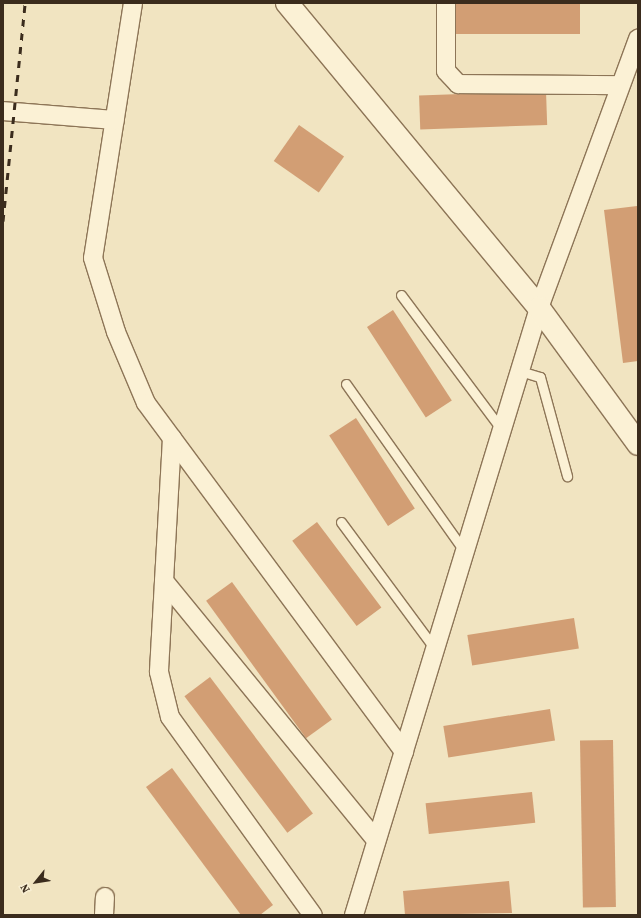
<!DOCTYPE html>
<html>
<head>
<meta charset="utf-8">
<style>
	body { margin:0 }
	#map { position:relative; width:641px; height:918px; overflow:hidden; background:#f1e4c1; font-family:"Source Serif 4",serif }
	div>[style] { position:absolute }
	.building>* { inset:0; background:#d29e74; transform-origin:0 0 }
	.roads { filter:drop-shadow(1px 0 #8d7557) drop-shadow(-1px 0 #8d7557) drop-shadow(0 1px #8d7557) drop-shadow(0 -1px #8d7557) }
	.service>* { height:9px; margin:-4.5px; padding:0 4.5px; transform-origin:4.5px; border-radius:4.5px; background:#fbf1d5 }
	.minor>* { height:18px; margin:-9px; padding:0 9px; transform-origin:9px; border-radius:9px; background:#fbf1d5 }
	.secondary>* { height:22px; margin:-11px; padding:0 11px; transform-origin:11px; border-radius:11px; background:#fbf1d5 }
	.rail>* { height:3px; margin-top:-1.5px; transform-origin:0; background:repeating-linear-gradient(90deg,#3b2c1d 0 7px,transparent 0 14px) }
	span { translate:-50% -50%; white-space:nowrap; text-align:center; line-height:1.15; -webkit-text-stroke:3.5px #f8eed2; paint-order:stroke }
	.frame { position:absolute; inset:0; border:4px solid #3b2c1d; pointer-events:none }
	.north { position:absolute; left:16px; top:862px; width:40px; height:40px; -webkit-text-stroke:3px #f8eed2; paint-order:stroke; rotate:240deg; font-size:11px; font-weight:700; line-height:16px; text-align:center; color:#3b2c1d }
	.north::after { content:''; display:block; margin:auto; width:14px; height:18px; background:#3b2c1d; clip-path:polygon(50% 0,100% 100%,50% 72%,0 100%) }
</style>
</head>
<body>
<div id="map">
	<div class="building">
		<div style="left:453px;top:3px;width:127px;height:31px"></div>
		<div style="left:546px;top:91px;width:34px;height:127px;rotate:88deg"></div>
		<div style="left:299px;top:125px;width:55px;height:44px;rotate:35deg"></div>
		<div style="clip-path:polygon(637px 206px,638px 361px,623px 363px,604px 210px)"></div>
		<div style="left:393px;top:310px;width:108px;height:31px;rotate:57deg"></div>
		<div style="left:356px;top:418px;width:108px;height:32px;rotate:57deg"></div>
		<div style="left:317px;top:522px;width:107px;height:31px;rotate:53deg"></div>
		<div style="left:232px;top:582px;width:170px;height:32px;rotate:54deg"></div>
		<div style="left:574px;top:618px;width:31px;height:108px;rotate:81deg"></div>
		<div style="left:210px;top:677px;width:171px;height:32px;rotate:53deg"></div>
		<div style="left:550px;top:709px;width:32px;height:108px;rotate:81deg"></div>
		<div style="left:613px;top:740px;width:167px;height:33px;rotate:89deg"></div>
		<div style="clip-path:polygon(172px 768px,273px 905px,260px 915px,241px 915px,146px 787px)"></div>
		<div style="left:532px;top:792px;width:31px;height:107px;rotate:84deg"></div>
		<div style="clip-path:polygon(509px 881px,512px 913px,405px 915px,403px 891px)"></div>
	</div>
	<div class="roads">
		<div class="service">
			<div style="left:401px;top:295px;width:169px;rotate:53.2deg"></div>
			<div style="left:520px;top:371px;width:21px;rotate:17deg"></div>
			<div style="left:540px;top:377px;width:103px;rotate:74.7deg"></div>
			<div style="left:346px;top:384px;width:206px;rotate:54.7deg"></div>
			<div style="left:341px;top:522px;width:158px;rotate:53.5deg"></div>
		</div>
		<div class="minor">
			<div style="left:133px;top:3px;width:258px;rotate:98.9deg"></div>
			<div style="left:93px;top:258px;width:77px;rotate:72.7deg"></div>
			<div style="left:116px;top:332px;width:77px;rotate:67.1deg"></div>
			<div style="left:146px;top:403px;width:434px;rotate:53.5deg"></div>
			<div style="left:446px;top:3px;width:68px;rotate:90deg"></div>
			<div style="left:446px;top:71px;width:18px;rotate:47deg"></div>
			<div style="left:458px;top:84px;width:162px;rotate:0.4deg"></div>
			<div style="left:3px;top:111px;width:112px;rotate:4.6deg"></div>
			<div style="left:172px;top:438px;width:234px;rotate:93.2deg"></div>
			<div style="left:159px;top:672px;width:46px;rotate:76.3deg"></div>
			<div style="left:170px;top:717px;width:244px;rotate:54.2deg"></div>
			<div style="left:164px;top:581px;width:335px;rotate:50.7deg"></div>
			<div style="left:104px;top:915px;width:18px;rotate:-87deg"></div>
			<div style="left:354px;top:915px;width:635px;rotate:-73.05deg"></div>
			<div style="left:539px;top:308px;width:287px;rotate:-69.8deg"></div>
		</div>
		<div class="secondary">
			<div style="left:287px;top:3px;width:396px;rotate:50.4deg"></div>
			<div style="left:539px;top:308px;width:168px;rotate:53.9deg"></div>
		</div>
	</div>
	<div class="rail">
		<div style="left:3px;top:221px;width:219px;rotate:-84.2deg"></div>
	</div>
	<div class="frame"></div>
	<div class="north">N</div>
</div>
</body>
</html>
